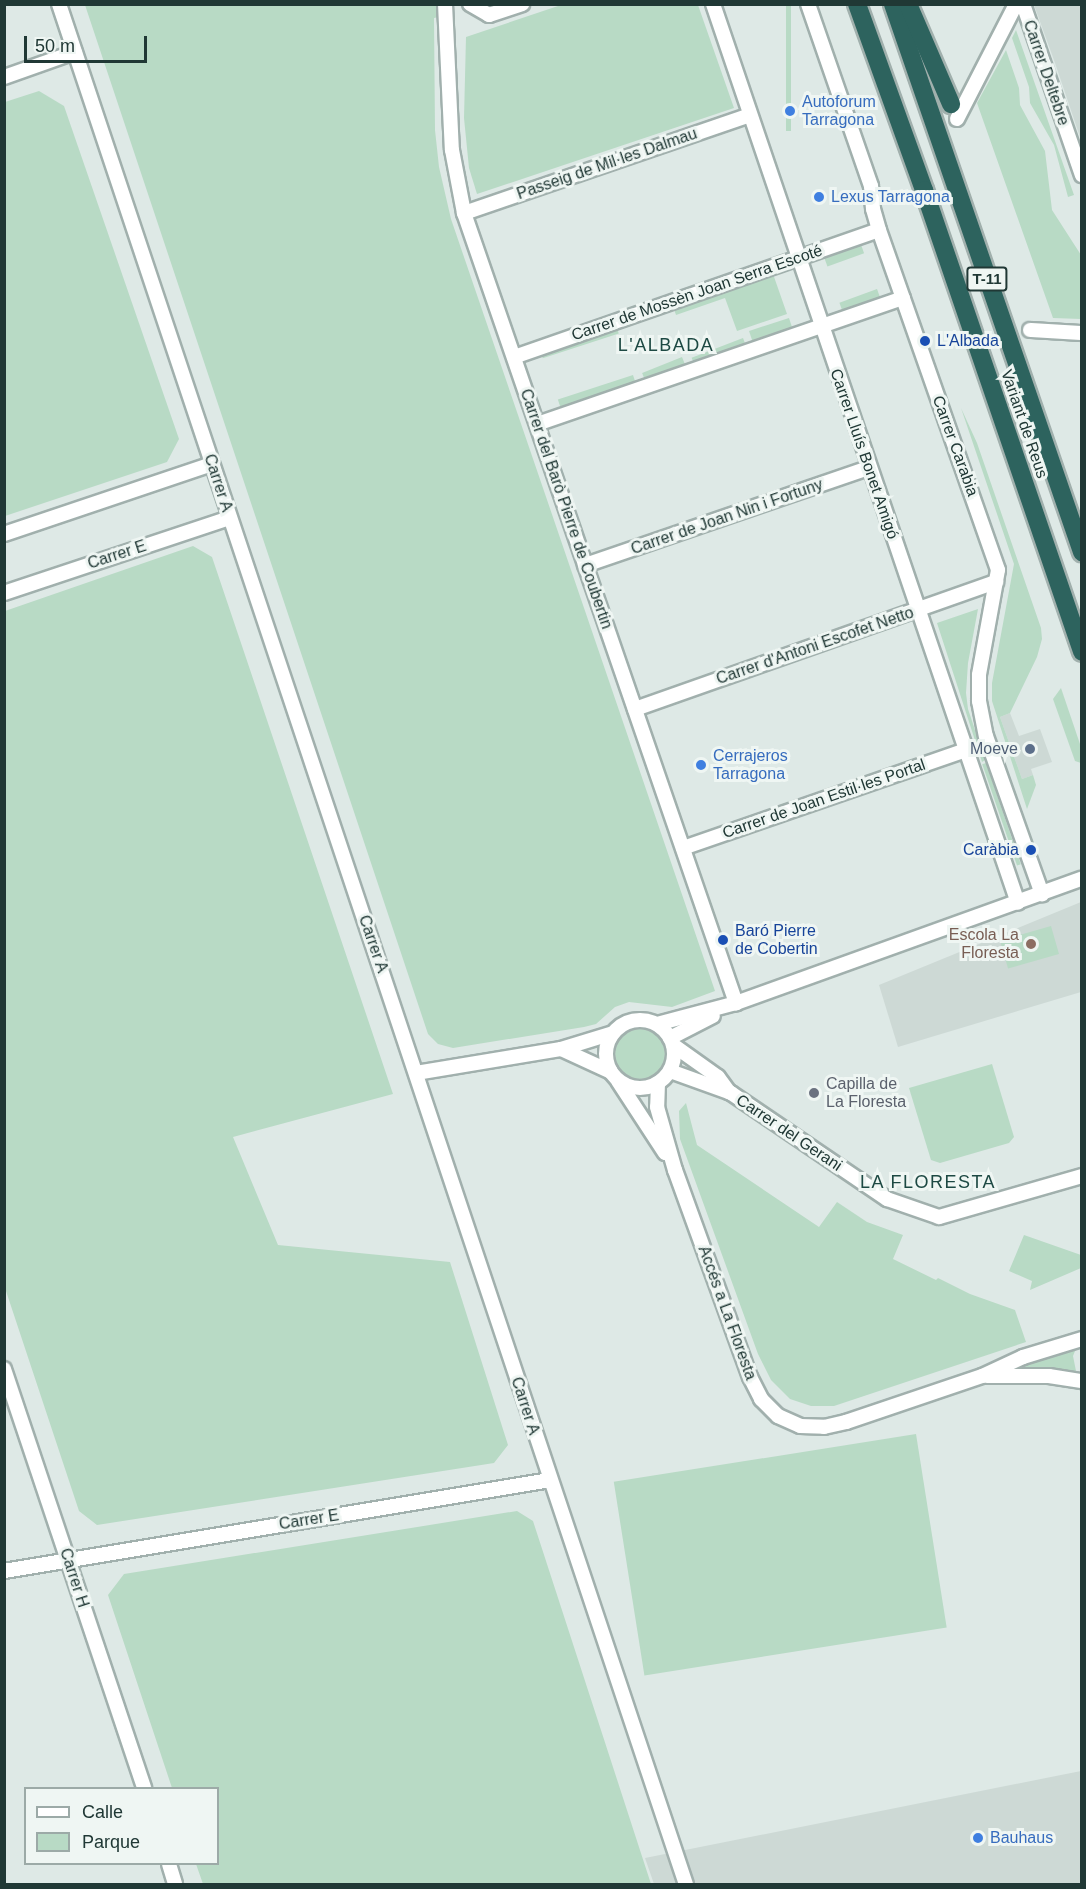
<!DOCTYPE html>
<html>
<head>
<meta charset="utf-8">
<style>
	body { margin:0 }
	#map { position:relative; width:1086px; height:1889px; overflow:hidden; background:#dee9e6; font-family:Helvetica,sans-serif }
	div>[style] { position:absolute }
	.built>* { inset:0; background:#cdd9d5 }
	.green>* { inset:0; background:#b8dac5; transform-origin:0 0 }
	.round { border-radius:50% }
	.roads { filter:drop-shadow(2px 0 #a1b0ad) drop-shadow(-2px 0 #a1b0ad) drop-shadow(0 2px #a1b0ad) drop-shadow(0 -2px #a1b0ad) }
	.street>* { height:14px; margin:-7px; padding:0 7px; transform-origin:7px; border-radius:7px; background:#fff }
	.street>.ring { margin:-7px; padding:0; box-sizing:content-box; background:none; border:14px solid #fff; border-radius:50% }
	.highway>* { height:18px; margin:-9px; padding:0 9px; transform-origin:9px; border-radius:9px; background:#2d635e }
	.dots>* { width:16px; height:16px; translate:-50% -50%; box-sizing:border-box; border:3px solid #eff6f3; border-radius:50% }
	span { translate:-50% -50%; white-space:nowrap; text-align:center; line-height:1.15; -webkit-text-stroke:6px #eff6f3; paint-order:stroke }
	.shield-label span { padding:2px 4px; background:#eff6f3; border:2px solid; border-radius:4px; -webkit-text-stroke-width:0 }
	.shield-label { font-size:15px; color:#203835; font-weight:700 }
	.street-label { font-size:16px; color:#203835 }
	.shop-label { font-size:16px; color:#366cbe }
	.left { translate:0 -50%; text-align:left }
	.transit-label { font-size:16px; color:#164399 }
	.right { translate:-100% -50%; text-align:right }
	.service-label { font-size:16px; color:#4e5e75 }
	.education-label { font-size:16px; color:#785e54 }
	.worship-label { font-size:16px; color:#5b616d }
	.neighbourhood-label { font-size:18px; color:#1d4943; letter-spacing:1.5px }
	.frame { position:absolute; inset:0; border:6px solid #203835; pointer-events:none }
	.legend { position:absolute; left:24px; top:1787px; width:195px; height:78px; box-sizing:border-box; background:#eff6f3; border:2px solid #9caaa7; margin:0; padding:8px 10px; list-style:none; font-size:18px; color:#203835 }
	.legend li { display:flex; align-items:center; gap:12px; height:30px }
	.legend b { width:30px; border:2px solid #9caaa7 }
	.scale { position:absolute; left:24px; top:36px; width:123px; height:27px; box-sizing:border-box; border:3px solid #203835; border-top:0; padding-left:8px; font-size:18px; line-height:21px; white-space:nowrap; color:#203835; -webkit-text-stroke:4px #eff6f3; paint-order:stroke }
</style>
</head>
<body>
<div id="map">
	<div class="built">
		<div style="clip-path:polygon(1034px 5px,1081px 5px,1081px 140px,1055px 63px)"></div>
		<div style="clip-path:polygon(1010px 713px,1019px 736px,1040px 729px,1052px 762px,1031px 769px,1033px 775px,1022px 779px,1000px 717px)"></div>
		<div style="clip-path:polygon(1081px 902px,1081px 992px,898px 1047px,879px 985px)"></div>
		<div style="clip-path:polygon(1081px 1771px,1081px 1884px,654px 1884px,645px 1858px)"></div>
	</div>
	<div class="green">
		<div style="clip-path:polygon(85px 5px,438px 5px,439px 17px,434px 18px,435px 130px,439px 167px,451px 219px,715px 991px,672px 1007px,629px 1002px,615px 1007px,596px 1024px,584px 1027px,453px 1048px,438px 1044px,428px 1034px)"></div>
		<div style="clip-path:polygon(561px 5px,698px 5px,734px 108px,477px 194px,469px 168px,464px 118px,466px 37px)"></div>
		<div style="left:786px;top:5px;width:5px;height:126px"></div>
		<div style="clip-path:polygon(1016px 30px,1074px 195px,1068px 197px,1054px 145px,1030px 103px,1029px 87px,1012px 38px)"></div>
		<div style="clip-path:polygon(1006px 50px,1019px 88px,1020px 105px,1045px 151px,1052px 210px,1081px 255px,1081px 319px,1053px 318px,977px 103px)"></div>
		<div style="clip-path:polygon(39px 91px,64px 106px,179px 439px,167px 462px,5px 516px,5px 102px)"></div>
		<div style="left:860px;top:242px;width:12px;height:39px;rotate:70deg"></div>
		<div style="clip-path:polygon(772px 271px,787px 314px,737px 331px,725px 298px,676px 315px,673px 306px)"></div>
		<div style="left:877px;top:289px;width:12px;height:40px;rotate:70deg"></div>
		<div style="left:789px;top:318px;width:13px;height:42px;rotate:72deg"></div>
		<div style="left:616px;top:325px;width:9px;height:80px;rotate:72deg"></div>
		<div style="left:743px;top:338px;width:9px;height:55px;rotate:69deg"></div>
		<div style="left:682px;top:357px;width:11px;height:43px;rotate:68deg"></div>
		<div style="left:633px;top:375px;width:9px;height:79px;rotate:72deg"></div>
		<div style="clip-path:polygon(961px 408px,977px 443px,1041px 628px,1042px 639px,1037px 657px,1010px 713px,1000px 717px,1022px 779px,1033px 775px,1036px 785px,1027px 809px,992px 701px,992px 683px,1014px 564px)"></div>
		<div style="clip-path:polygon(193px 546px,212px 557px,393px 1094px,233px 1137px,278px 1245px,450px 1262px,508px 1445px,494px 1463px,97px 1525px,79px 1511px,5px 1288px,5px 611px)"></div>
		<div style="clip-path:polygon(978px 609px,968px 663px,966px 693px,968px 709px,985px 760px,982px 762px,937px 623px)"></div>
		<div style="clip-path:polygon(1061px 688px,1081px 747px,1081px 763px,1075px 761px,1053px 699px)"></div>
		<div style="left:986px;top:763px;width:107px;height:4px;rotate:71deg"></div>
		<div style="left:1051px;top:926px;width:29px;height:53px;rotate:74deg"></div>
		<div class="round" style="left:615px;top:1029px;width:50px;height:50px"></div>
		<div style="clip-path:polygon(992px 1064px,1014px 1137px,1009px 1143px,940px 1163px,931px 1160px,909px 1088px)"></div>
		<div style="clip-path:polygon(686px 1103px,697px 1145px,819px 1227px,837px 1202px,867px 1222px,903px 1235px,893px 1259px,936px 1280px,938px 1278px,970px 1294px,1015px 1310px,1026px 1342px,834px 1406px,811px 1406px,790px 1399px,771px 1380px,758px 1354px,680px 1139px,679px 1111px)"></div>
		<div style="clip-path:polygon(1024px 1235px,1081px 1255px,1081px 1268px,1030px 1290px,1032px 1281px,1009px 1271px)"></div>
		<div style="clip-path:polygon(1077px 1346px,1073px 1356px,1077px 1376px,1020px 1367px)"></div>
		<div style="left:916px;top:1434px;width:196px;height:306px;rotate:81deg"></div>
		<div style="clip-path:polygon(517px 1511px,533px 1521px,651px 1884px,203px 1884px,196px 1864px,218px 1864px,218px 1788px,172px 1788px,108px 1595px,124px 1574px)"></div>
	</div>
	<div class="roads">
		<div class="street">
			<div style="left:59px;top:4px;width:1982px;rotate:71.56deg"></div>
			<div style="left:445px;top:4px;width:146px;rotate:87.3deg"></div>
			<div style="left:452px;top:150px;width:64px;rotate:79.2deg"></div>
			<div style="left:464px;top:213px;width:836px;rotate:71deg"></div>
			<div style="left:470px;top:4px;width:22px;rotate:30deg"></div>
			<div style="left:489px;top:15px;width:35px;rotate:-18deg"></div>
			<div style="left:713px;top:4px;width:949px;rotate:71.26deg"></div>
			<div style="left:808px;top:4px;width:193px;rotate:70.9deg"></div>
			<div style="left:871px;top:186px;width:23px;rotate:85deg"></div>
			<div style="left:873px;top:209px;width:22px;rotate:74deg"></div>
			<div style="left:879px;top:230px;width:360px;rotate:70.7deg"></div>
			<div style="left:998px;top:570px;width:107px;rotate:100.3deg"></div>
			<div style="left:979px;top:675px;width:26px;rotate:90deg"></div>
			<div style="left:979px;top:701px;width:36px;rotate:79deg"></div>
			<div style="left:986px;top:736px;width:168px;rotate:70.5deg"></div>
			<div style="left:1023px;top:4px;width:181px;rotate:71deg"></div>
			<div style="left:4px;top:77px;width:75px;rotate:-19.4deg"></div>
			<div style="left:957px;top:119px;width:129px;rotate:-62.8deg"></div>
			<div style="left:464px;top:213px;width:302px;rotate:-18.9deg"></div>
			<div style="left:1030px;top:330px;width:52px;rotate:3.3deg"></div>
			<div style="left:514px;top:357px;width:386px;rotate:-19.2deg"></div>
			<div style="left:537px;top:424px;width:387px;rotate:-19deg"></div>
			<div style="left:4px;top:534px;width:219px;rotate:-18.6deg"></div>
			<div style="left:585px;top:565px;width:299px;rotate:-18.9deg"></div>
			<div style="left:4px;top:593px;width:238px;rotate:-18.4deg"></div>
			<div style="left:635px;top:709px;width:383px;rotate:-19.4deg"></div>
			<div style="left:683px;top:848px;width:299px;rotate:-19.1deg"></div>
			<div class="ring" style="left:606px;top:1020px;width:54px;height:54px"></div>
			<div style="left:657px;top:1024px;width:82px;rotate:-14.9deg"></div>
			<div style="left:736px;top:1003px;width:367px;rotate:-19.8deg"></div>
			<div style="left:670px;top:1038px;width:48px;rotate:-27.1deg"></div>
			<div style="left:673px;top:1045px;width:55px;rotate:35.4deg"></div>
			<div style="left:718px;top:1077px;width:19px;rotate:54deg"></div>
			<div style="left:561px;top:1049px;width:55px;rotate:24.7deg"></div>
			<div style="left:670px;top:1071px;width:65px;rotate:19.8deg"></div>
			<div style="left:731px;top:1093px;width:189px;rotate:34.2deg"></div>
			<div style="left:887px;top:1199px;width:55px;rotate:19.1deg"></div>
			<div style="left:939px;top:1217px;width:149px;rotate:-16deg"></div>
			<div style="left:416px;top:1073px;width:147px;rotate:-9.4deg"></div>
			<div style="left:561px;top:1049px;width:54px;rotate:-17.1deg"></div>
			<div style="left:618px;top:1081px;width:86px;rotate:56.9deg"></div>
			<div style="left:658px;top:1083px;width:24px;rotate:92deg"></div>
			<div style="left:657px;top:1107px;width:66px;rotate:74.1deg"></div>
			<div style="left:675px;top:1170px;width:220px;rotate:70.1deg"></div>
			<div style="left:750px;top:1377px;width:25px;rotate:63deg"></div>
			<div style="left:761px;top:1399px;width:24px;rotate:45deg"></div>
			<div style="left:778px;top:1416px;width:24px;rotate:24deg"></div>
			<div style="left:800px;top:1426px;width:24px;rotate:2deg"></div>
			<div style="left:824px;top:1427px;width:23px;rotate:-13deg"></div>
			<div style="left:846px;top:1422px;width:144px;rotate:-18.7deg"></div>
			<div style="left:982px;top:1376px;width:45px;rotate:-24.9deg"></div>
			<div style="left:1023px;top:1357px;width:62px;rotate:-17deg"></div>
			<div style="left:4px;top:1369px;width:442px;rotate:71.5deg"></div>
			<div style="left:987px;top:1376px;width:62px"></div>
			<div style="left:1049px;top:1376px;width:33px;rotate:9deg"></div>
			<div style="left:4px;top:1571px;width:554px;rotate:-9.46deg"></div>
			<div style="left:169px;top:1864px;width:21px;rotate:73deg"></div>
		</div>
		<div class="highway">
			<div style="left:857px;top:4px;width:198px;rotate:70.2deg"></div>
			<div style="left:924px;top:190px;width:488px;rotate:71.1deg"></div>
			<div style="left:893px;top:4px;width:580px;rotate:70.97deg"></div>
			<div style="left:908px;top:4px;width:109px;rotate:66.7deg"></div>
		</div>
	</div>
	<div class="dots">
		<div style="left:790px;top:111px;background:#3f7fe0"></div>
		<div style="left:819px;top:197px;background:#3f7fe0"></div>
		<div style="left:925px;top:341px;background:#1a4fb4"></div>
		<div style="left:1030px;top:749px;background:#5c6f8a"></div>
		<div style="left:701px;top:765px;background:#3f7fe0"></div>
		<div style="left:1031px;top:850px;background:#1a4fb4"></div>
		<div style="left:723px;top:940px;background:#1a4fb4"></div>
		<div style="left:1031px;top:944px;background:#8d6e63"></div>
		<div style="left:814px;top:1093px;background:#6b7280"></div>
		<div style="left:978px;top:1838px;background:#3f7fe0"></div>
	</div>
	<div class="shield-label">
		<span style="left:987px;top:279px">T-11</span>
	</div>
	<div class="street-label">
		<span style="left:1046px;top:73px;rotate:71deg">Carrer Deltebre</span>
		<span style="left:607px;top:164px;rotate:-19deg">Passeig de Mil·les Dalmau</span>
		<span style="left:697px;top:293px;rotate:-19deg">Carrer de Mossèn Joan Serra Escoté</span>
		<span style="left:1024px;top:424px;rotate:71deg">Variant de Reus</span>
		<span style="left:955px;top:446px;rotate:70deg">Carrer Carabia</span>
		<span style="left:864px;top:454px;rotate:71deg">Carrer Lluís Bonet Amigó</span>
		<span style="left:218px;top:483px;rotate:72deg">Carrer A</span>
		<span style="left:566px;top:509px;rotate:71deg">Carrer del Barò Pierre de Coubertin</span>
		<span style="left:727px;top:517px;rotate:-19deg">Carrer de Joan Nin i Fortuny</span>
		<span style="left:117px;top:555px;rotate:-18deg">Carrer E</span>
		<span style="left:815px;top:646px;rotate:-19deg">Carrer d'Antoni Escofet Netto</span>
		<span style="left:824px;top:799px;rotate:-19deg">Carrer de Joan Estil·les Portal</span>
		<span style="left:373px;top:944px;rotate:71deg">Carrer A</span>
		<span style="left:789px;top:1133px;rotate:34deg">Carrer del Gerani</span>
		<span style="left:727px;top:1313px;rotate:70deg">Accés a La Floresta</span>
		<span style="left:525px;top:1406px;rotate:72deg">Carrer A</span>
		<span style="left:309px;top:1520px;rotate:-9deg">Carrer E</span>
		<span style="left:74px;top:1578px;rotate:72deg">Carrer H</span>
	</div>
	<div class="shop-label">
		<span class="left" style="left:802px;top:111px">Autoforum<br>Tarragona</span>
		<span class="left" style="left:831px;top:197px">Lexus Tarragona</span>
		<span class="left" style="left:713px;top:765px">Cerrajeros<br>Tarragona</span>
		<span class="left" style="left:990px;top:1838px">Bauhaus</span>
	</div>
	<div class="transit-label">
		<span class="left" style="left:937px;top:341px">L'Albada</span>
		<span class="right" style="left:1019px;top:850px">Caràbia</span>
		<span class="left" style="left:735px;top:940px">Baró Pierre<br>de Cobertin</span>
	</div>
	<div class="service-label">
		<span class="right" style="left:1018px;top:749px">Moeve</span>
	</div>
	<div class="education-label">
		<span class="right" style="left:1019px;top:944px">Escola La<br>Floresta</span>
	</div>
	<div class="worship-label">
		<span class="left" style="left:826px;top:1093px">Capilla de<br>La Floresta</span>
	</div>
	<div class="neighbourhood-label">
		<span style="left:666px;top:345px">L'ALBADA</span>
		<span style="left:928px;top:1182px">LA FLORESTA</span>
	</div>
	<div class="frame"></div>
	<ul class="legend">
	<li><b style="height:8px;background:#fff"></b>Calle</li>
	<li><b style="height:16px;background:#b8dac5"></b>Parque</li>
	</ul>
	<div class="scale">50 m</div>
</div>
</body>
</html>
